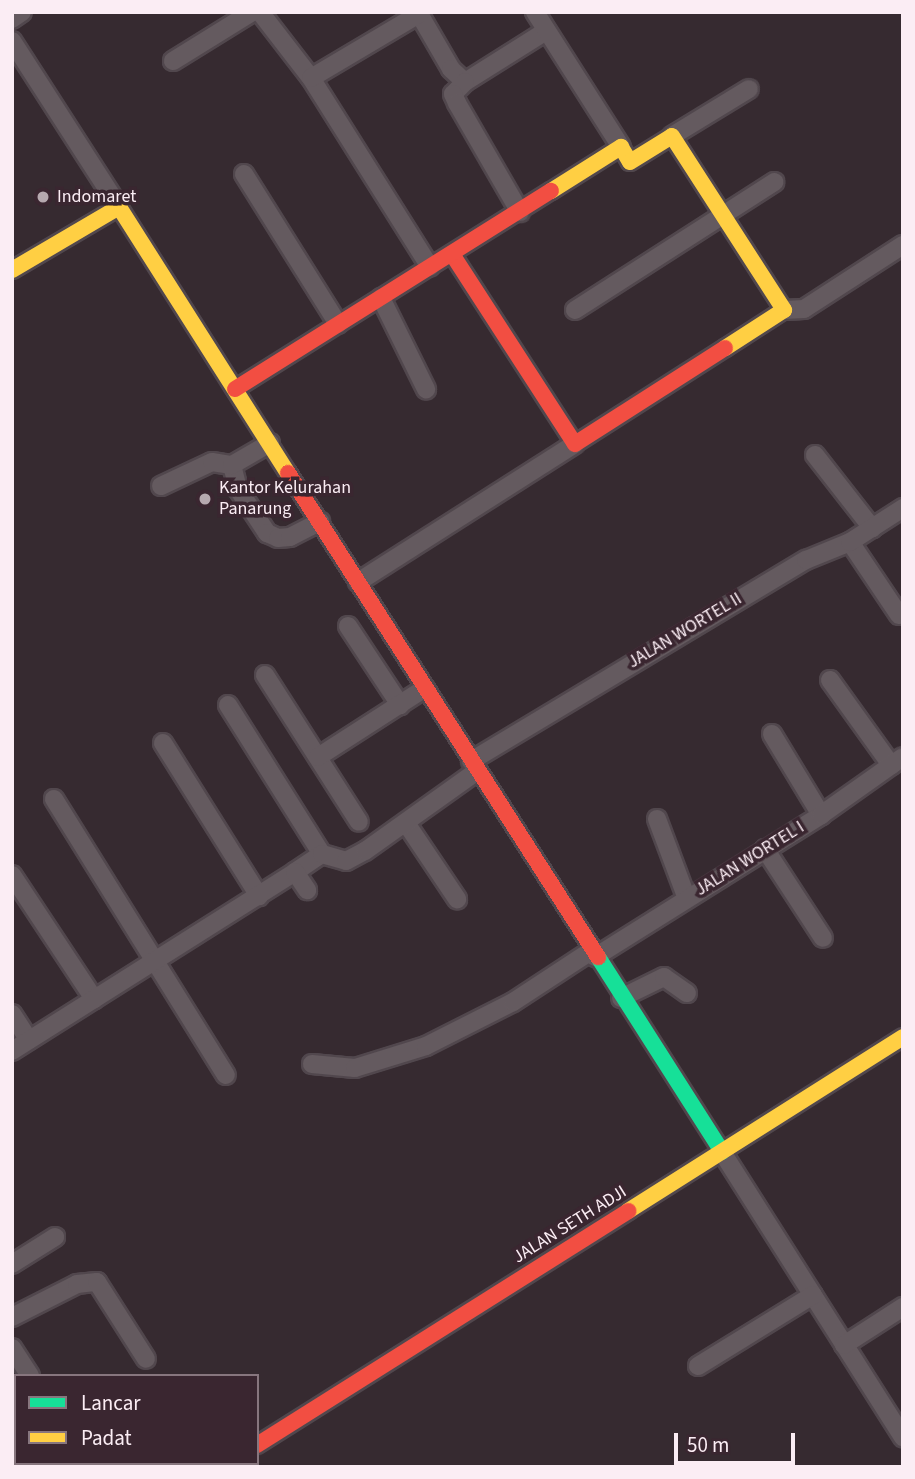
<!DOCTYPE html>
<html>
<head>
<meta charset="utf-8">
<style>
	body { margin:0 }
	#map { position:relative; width:915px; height:1479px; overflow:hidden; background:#362a30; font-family:"Source Sans 3",sans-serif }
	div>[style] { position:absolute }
	.roads { filter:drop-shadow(2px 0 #51474d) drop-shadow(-2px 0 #51474d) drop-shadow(0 2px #51474d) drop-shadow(0 -2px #51474d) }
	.street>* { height:18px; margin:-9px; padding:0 9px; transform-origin:9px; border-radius:9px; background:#645a5f }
	.fast>* { height:16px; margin:-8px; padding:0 8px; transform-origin:8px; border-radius:8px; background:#16e098 }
	.slow>* { height:16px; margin:-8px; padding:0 8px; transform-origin:8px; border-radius:8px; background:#ffcf43 }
	.jam>* { height:16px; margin:-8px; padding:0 8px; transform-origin:8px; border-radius:8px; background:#f24e42 }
	.dots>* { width:19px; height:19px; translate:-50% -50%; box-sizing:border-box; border:4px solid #3a2630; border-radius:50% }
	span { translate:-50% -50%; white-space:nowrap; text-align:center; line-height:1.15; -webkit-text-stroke:7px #3a2630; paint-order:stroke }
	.poi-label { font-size:18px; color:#fbedf4 }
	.left { translate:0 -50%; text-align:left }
	.street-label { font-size:18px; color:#fbedf4 }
	.frame { position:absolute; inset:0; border:14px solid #fbedf4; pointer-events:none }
	.legend { position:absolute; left:14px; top:1374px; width:245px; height:91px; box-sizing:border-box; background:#3a2630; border:2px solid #87767e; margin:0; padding:9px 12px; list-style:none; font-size:21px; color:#fbedf4 }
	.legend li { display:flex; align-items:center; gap:14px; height:35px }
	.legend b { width:35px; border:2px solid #87767e }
	.scale { position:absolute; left:674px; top:1433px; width:121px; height:32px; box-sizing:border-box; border:4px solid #fbedf4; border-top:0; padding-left:9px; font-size:21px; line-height:24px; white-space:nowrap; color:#fbedf4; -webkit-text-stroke:5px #3a2630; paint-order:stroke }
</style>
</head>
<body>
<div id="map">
	<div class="roads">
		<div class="street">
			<div style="left:260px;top:12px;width:83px;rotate:52.3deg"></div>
			<div style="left:311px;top:78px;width:223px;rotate:57.8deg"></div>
			<div style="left:418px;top:12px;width:66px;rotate:59.9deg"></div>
			<div style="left:451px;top:69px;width:19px;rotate:43deg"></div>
			<div style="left:465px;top:82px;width:96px;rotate:-32.2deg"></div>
			<div style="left:535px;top:12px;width:160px;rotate:57.5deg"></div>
			<div style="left:12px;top:19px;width:12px;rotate:-35deg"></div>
			<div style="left:12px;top:41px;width:197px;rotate:57.2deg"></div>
			<div style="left:173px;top:61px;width:93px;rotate:-31.8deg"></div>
			<div style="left:311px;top:78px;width:126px;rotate:-30.7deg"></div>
			<div style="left:465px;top:82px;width:17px;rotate:135deg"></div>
			<div style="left:453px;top:94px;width:10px;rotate:66deg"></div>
			<div style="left:457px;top:103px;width:126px;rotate:60deg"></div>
			<div style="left:672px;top:136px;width:90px;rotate:-31.4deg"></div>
			<div style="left:244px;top:174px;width:177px;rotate:57.9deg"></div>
			<div style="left:381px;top:298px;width:102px;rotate:63.7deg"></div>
			<div style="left:575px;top:310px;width:237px;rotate:-32.7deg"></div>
			<div style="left:784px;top:310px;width:20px;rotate:-3deg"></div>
			<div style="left:804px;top:309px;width:118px;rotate:-32.9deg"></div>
			<div style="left:815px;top:455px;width:93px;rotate:52deg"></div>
			<div style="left:232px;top:465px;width:25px;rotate:76deg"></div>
			<div style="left:238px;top:489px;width:53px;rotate:56.6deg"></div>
			<div style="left:267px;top:533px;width:12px;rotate:24deg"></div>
			<div style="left:278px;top:538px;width:12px;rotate:-5deg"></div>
			<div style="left:290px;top:537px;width:34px;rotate:-27deg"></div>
			<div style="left:161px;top:486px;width:56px;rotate:-25.2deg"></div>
			<div style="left:212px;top:462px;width:20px;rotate:9deg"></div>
			<div style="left:232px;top:465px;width:44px;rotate:-30.1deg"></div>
			<div style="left:850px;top:542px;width:88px;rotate:56.1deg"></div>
			<div style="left:358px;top:582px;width:257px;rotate:-32.5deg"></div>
			<div style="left:348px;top:626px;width:95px;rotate:56.6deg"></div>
			<div style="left:265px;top:675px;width:174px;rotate:57.4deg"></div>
			<div style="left:830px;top:680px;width:105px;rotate:54.3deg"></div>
			<div style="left:228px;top:705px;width:176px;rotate:57.8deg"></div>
			<div style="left:772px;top:734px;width:95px;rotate:58.8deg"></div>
			<div style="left:163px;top:743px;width:181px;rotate:57.9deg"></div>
			<div style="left:318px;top:757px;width:127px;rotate:-32.8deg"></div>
			<div style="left:471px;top:761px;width:391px;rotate:-31deg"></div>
			<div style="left:806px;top:560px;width:48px;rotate:-22.2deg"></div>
			<div style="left:850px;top:542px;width:63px;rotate:-32.7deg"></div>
			<div style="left:54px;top:799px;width:325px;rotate:58.1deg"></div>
			<div style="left:657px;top:819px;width:85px;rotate:69.4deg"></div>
			<div style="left:406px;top:823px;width:92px;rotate:56.1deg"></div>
			<div style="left:765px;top:849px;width:106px;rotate:56.9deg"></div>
			<div style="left:295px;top:872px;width:32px;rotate:-34deg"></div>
			<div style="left:322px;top:854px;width:25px;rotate:16deg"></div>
			<div style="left:346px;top:861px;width:21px;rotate:-28deg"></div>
			<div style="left:365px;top:851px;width:138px;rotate:-35.5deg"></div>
			<div style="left:12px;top:875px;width:149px;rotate:56.5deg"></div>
			<div style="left:595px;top:957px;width:267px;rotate:-32.1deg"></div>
			<div style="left:821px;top:815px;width:100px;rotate:-35.3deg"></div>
			<div style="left:621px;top:998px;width:48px;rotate:-26deg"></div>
			<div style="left:664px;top:977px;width:28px;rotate:35deg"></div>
			<div style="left:12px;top:1014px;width:31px;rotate:57deg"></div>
			<div style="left:12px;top:1051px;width:335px;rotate:-32.3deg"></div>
			<div style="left:295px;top:872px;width:22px;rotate:56deg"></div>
			<div style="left:312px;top:1064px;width:43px;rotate:5.3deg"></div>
			<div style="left:355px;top:1068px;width:74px;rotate:-17.2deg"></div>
			<div style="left:426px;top:1046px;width:97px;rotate:-26.8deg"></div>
			<div style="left:513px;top:1002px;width:93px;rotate:-33.2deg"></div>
			<div style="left:722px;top:1152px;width:338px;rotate:57.6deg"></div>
			<div style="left:12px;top:1264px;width:51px;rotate:-32.1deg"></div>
			<div style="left:12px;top:1317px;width:73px;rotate:-26.9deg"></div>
			<div style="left:77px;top:1284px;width:20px;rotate:-6deg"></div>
			<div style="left:97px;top:1282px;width:91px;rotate:57.5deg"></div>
			<div style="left:844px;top:1345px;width:70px;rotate:-32.8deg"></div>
			<div style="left:12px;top:1348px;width:33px;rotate:57deg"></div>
			<div style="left:698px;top:1366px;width:135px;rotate:-31.7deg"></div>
			<div style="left:85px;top:1463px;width:4px;rotate:63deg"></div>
		</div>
		<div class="fast">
			<div style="left:598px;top:957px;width:231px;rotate:57.5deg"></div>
			<div style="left:220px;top:1467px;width:7px;rotate:-34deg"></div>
		</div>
		<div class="slow">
			<div style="left:551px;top:191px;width:83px;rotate:-32.2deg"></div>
			<div style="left:621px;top:147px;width:17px;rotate:59deg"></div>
			<div style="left:630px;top:162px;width:49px;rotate:-31.8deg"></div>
			<div style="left:672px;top:136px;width:207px;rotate:57.2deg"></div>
			<div style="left:784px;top:310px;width:70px;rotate:147.2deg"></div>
			<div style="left:12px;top:270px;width:124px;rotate:-30.5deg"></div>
			<div style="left:119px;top:207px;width:315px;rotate:57.6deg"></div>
			<div style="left:628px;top:1211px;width:325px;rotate:-32.3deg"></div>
		</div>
		<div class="jam">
			<div style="left:452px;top:254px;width:226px;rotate:57.1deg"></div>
			<div style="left:575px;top:444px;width:178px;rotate:-32.6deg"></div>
			<div style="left:235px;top:389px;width:373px;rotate:-32.1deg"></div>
			<div style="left:288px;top:473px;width:575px;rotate:57.36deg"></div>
			<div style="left:257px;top:1445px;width:439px;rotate:-32.2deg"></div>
		</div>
	</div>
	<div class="dots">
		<div style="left:43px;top:197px;background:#b6a9af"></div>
		<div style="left:205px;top:499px;background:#b6a9af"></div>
	</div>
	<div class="poi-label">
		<span class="left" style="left:57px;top:197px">Indomaret</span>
		<span class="left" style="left:219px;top:499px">Kantor Kelurahan<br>Panarung</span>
	</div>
	<div class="street-label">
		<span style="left:685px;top:631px;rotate:-31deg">JALAN WORTEL II</span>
		<span style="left:750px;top:859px;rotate:-32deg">JALAN WORTEL I</span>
		<span style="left:570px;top:1225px;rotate:-32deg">JALAN SETH ADJI</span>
	</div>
	<div class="frame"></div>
	<ul class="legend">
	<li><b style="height:9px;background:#16e098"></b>Lancar</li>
	<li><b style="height:9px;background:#ffcf43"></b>Padat</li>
	</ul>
	<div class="scale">50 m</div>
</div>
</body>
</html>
